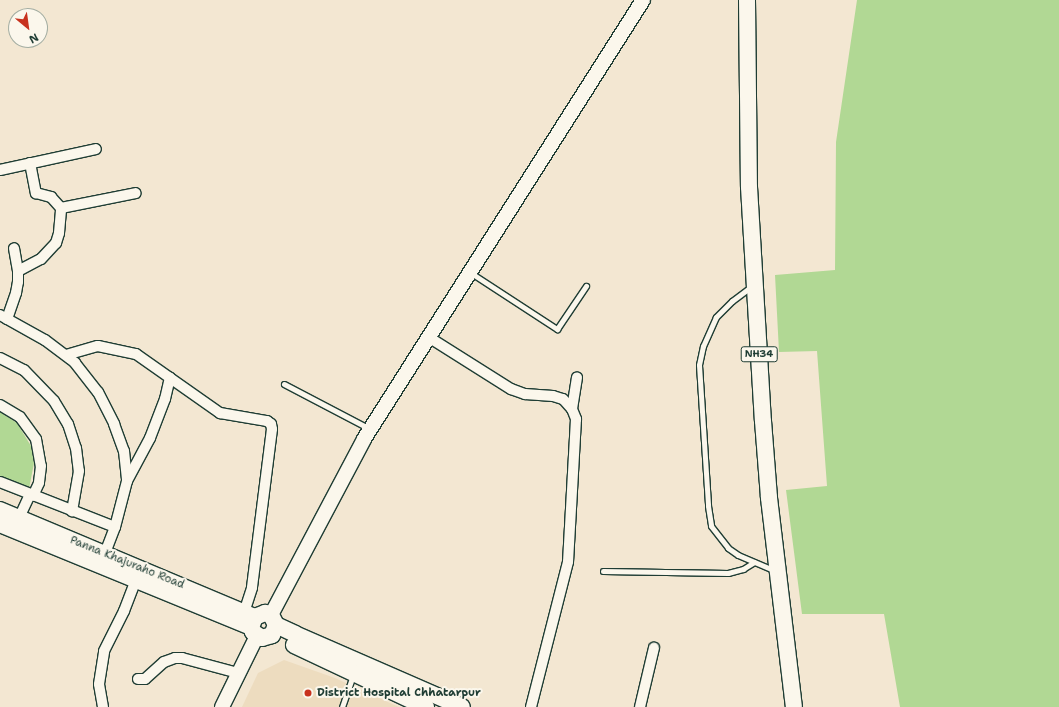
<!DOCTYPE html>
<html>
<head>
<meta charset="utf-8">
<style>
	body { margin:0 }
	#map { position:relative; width:1059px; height:707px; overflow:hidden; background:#f3e7d2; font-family:"Shantell Sans",sans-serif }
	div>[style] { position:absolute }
	.built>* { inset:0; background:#eddcbf }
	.green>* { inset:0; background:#b1d894 }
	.roads { filter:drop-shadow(1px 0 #1f3d34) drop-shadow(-1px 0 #1f3d34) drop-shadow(0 1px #1f3d34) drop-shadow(0 -1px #1f3d34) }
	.service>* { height:5px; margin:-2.5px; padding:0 2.5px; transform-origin:2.5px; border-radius:2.5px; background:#fbf7ec }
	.minor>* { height:10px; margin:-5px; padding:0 5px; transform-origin:5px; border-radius:5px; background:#fbf7ec }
	.secondary>* { height:14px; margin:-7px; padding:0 7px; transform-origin:7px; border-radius:7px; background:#fbf7ec }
	.primary>* { height:16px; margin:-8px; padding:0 8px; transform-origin:8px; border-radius:8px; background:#fbf7ec }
	.trunk>* { height:16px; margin:-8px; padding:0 8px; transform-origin:8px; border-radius:8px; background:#fbf7ec }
	.dots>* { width:11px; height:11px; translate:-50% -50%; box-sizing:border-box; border:2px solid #fbf7ec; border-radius:50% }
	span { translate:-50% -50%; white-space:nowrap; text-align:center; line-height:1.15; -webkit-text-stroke:4px #fbf7ec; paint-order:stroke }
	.shield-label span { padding:1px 3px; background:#fbf7ec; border:1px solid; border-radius:3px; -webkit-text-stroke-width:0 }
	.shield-label { font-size:10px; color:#1f3d34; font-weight:700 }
	.street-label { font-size:11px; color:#1f3d34 }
	.poi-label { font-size:11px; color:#1f3d34; font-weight:700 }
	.left { translate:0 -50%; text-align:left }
	.north { position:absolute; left:8px; top:8px; width:40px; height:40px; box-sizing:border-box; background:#fbf7ec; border:1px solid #a3ada2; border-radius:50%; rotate:151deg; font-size:11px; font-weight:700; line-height:16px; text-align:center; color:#1f3d34 }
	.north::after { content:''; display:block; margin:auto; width:14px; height:18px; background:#c8321e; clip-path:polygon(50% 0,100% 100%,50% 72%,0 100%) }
</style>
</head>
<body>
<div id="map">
	<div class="built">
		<div style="clip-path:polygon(284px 660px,335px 678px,399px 707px,242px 707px,258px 673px)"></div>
	</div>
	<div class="green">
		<div style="clip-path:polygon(857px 0,1059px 0,1059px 707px,900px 707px,884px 614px,802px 614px,786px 490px,827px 486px,817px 351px,779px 352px,775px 275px,835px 270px,836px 142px)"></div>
		<div style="clip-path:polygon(0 412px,17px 423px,31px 446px,34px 463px,29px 489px,0 477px)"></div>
	</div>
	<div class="roads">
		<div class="service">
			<div style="left:471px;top:273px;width:103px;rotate:33.1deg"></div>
			<div style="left:557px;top:329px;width:52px;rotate:-56deg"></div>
			<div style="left:752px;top:286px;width:25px;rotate:143deg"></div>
			<div style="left:732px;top:301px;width:23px;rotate:135deg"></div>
			<div style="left:716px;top:317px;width:32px;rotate:114deg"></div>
			<div style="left:703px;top:346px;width:19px;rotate:102deg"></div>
			<div style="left:699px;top:365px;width:141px;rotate:86.3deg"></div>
			<div style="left:708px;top:506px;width:20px;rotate:81deg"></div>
			<div style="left:711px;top:526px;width:28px;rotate:52deg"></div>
			<div style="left:728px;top:548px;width:12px;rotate:35deg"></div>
			<div style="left:738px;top:555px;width:39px;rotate:23deg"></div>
			<div style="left:284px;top:384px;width:97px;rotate:27.6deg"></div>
			<div style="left:603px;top:571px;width:125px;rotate:0.9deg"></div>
			<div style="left:728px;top:573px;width:16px;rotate:-15deg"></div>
			<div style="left:743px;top:569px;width:13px;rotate:-32deg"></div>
			<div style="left:342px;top:707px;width:34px;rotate:-71deg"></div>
		</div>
		<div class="minor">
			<div style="left:30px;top:163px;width:31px;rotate:79deg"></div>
			<div style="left:36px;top:193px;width:16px;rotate:15deg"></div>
			<div style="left:51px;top:197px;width:15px;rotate:48deg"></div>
			<div style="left:61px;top:208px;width:76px;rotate:-11.3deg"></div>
			<div style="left:0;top:170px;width:98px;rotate:-12.3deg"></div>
			<div style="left:18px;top:271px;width:26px;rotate:-28deg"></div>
			<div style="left:41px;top:259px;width:22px;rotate:-47deg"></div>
			<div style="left:56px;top:243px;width:10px;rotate:-73deg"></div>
			<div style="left:59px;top:233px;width:25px;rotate:-85deg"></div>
			<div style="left:0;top:315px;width:51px;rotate:29.1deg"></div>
			<div style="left:45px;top:340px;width:38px;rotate:37deg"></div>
			<div style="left:75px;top:363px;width:37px;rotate:52deg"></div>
			<div style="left:98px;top:392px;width:36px;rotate:63deg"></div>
			<div style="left:114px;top:424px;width:29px;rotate:70deg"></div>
			<div style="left:124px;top:451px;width:30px;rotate:84deg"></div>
			<div style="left:127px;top:481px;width:48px;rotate:104.6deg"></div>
			<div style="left:115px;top:527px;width:30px;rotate:111deg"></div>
			<div style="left:7px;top:319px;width:28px;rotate:-71deg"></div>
			<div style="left:16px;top:293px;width:11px;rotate:-80deg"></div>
			<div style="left:18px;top:282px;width:11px;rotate:-90deg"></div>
			<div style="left:18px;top:271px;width:23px;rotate:-100deg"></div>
			<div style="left:430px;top:338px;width:96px;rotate:32.2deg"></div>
			<div style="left:511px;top:389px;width:15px;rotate:20deg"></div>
			<div style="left:525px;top:394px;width:28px;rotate:4deg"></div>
			<div style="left:553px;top:396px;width:10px;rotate:17deg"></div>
			<div style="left:563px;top:399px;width:13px;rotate:48deg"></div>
			<div style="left:572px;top:409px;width:11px;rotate:68deg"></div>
			<div style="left:576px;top:419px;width:143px;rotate:93.2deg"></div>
			<div style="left:568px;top:562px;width:150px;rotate:104.3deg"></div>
			<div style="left:66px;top:355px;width:33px;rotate:-16deg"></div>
			<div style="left:98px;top:346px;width:39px;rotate:12deg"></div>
			<div style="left:136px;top:354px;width:103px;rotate:35.1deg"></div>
			<div style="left:220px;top:413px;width:48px;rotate:9.7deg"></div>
			<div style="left:267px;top:421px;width:5px;rotate:37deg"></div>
			<div style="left:271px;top:424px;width:5px;rotate:79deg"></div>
			<div style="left:272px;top:429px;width:160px;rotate:97.2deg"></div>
			<div style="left:252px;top:588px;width:25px;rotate:108deg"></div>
			<div style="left:0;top:358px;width:27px;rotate:27deg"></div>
			<div style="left:24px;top:370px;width:43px;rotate:45.9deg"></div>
			<div style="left:54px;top:401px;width:27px;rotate:59deg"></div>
			<div style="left:68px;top:424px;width:25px;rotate:72deg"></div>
			<div style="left:76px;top:448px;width:23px;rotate:83deg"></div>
			<div style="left:79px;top:471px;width:41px;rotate:99.9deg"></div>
			<div style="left:0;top:405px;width:23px;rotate:31deg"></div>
			<div style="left:20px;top:417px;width:27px;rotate:54deg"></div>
			<div style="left:36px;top:439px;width:27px;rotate:80deg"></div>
			<div style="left:41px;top:466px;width:17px;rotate:97deg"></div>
			<div style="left:39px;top:483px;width:14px;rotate:115deg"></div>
			<div style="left:572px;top:409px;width:32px;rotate:-81deg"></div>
			<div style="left:127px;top:481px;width:49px;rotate:-61.9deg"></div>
			<div style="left:150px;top:438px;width:42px;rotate:-69deg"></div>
			<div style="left:165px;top:399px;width:22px;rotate:-77deg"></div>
			<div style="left:0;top:482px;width:123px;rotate:21.4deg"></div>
			<div style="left:19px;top:518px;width:26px;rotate:-65deg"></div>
			<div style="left:138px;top:679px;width:7px"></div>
			<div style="left:145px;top:679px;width:25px;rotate:-42deg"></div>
			<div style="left:164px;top:662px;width:12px;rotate:-20deg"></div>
			<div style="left:175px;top:658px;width:7px"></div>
			<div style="left:182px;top:658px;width:58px;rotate:15deg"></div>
			<div style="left:103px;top:707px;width:23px;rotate:-100deg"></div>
			<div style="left:99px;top:684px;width:33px;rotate:-81deg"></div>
			<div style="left:104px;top:651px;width:45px;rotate:-63.4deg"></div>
			<div style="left:124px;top:611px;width:39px;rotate:-69deg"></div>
			<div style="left:640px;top:707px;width:61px;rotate:-76.7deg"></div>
		</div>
		<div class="secondary">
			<div style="left:271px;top:615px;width:199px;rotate:-62.1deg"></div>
			<div style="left:364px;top:439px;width:520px;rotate:-57.56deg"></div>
			<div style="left:222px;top:707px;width:79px;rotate:-63.8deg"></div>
		</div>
		<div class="primary">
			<div style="left:0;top:510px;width:277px;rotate:22.8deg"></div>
			<div style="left:0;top:524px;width:271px;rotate:22.3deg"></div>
			<div style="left:276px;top:625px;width:11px;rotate:112deg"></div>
			<div style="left:272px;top:635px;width:10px;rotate:163deg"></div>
			<div style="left:262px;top:638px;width:11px;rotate:-146deg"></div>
			<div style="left:253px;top:632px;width:5px;rotate:-112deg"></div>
			<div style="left:251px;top:627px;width:11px;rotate:-68deg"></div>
			<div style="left:255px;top:617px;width:11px;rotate:-22deg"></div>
			<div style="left:265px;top:613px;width:6px;rotate:18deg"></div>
			<div style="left:271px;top:615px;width:11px;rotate:63deg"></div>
			<div style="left:276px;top:625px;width:21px;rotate:25deg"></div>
			<div style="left:295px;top:634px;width:182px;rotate:23.6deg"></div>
			<div style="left:294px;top:645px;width:146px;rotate:25.2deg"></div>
		</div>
		<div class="trunk">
			<div style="left:747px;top:0;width:187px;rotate:89.4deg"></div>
			<div style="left:749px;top:187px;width:234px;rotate:86.6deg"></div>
			<div style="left:763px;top:421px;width:77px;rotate:85.5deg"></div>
			<div style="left:769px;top:498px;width:210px;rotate:83.2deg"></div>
		</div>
	</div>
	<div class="dots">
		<div style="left:308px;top:693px;background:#c8321e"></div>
	</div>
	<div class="shield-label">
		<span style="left:759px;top:354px">NH34</span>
	</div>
	<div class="street-label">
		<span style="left:127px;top:563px;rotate:22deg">Panna Khajuraho Road</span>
	</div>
	<div class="poi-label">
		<span class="left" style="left:317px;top:693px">District Hospital Chhatarpur</span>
	</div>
	<div class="north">N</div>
</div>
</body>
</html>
